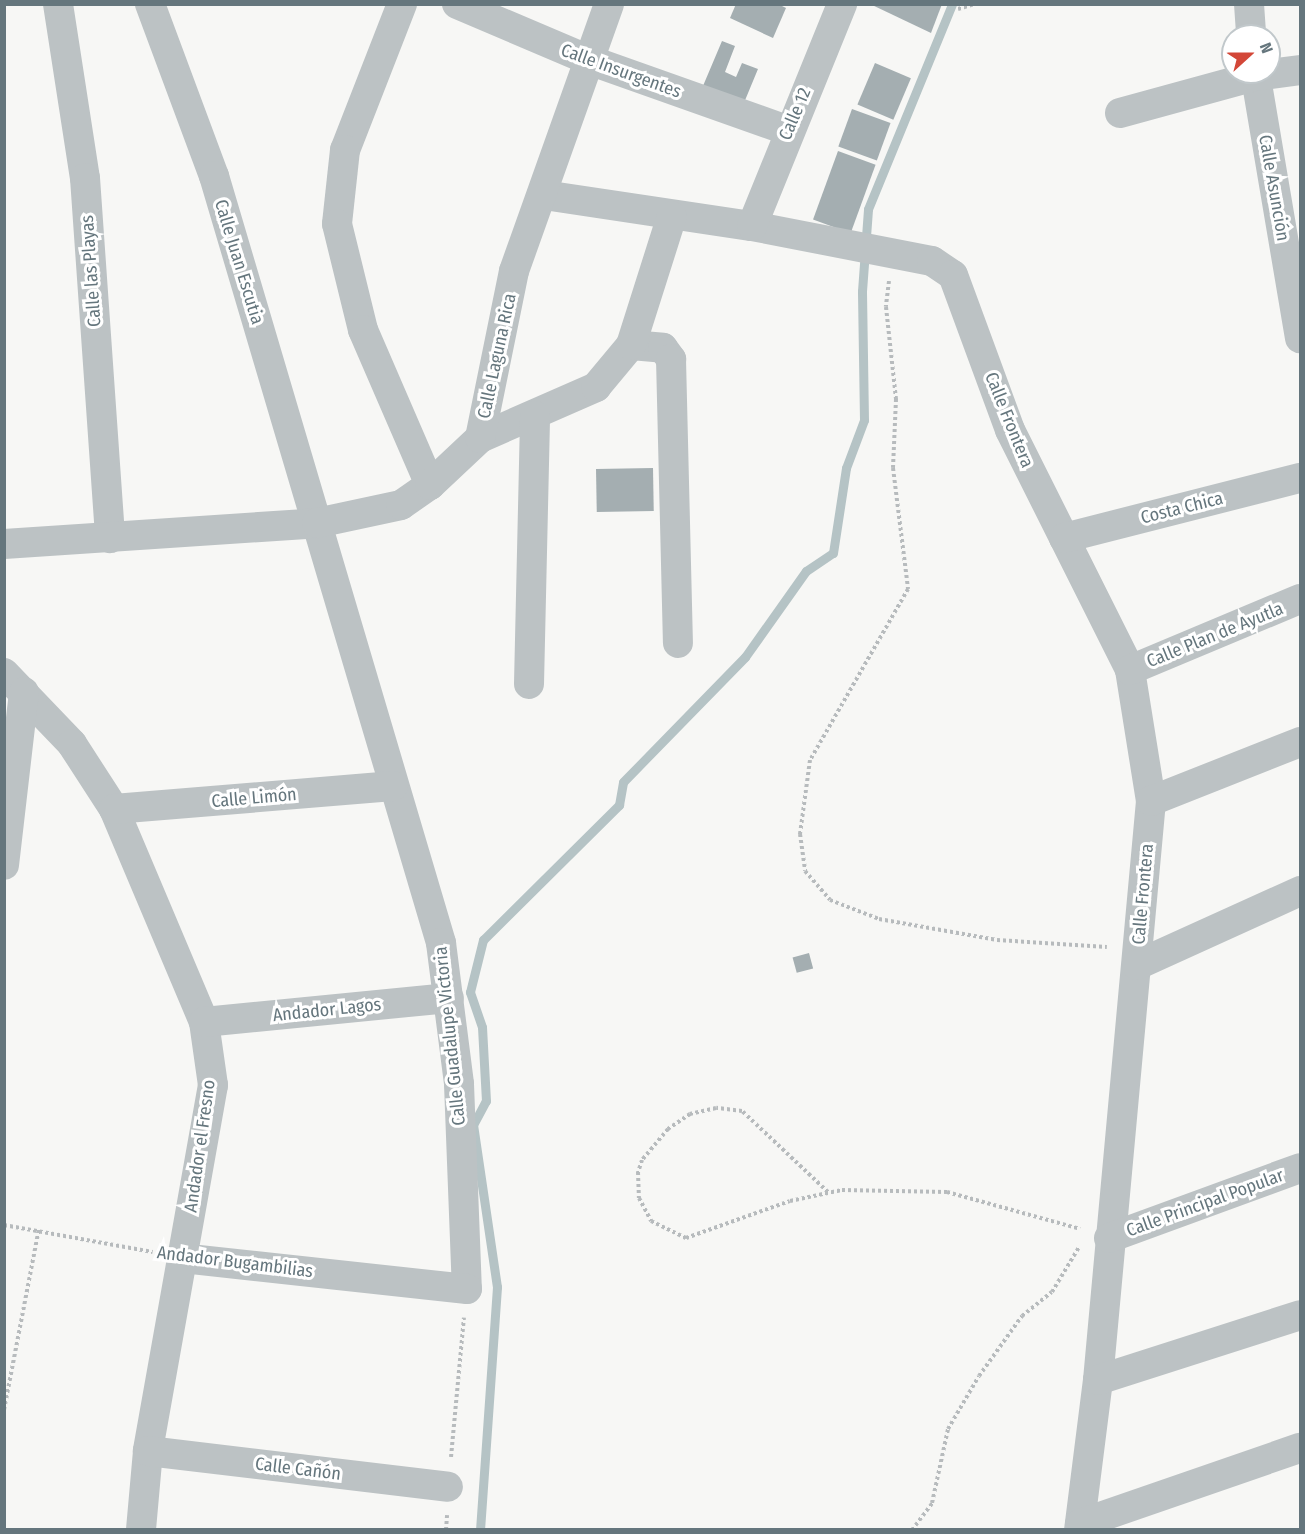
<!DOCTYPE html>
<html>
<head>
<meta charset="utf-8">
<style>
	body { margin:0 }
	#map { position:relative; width:1305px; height:1534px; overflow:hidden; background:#f7f7f5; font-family:"Fira Sans Condensed",sans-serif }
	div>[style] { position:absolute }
	.stream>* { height:9px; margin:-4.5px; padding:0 4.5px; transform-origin:4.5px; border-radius:4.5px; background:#b5c3c5 }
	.building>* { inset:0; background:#a4aeb1; transform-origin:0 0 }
	.path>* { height:4px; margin-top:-2px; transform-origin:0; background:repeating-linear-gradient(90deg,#b7bbbd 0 3px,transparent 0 6px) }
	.street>* { height:30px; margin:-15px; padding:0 15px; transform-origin:15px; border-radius:15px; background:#bcc2c4 }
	span { translate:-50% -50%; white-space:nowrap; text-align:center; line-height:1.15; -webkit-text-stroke:6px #fff; paint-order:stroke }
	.street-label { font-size:18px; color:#65767d }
	.frame { position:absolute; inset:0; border:6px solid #65767d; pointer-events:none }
	.north { position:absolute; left:1221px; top:24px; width:60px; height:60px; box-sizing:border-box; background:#fff; border:2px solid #c1c8cb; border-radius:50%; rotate:69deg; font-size:16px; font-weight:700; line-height:24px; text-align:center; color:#65767d }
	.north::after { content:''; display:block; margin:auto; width:21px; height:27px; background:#d34738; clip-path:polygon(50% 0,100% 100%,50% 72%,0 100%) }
</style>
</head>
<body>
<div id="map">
	<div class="stream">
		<div style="left:480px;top:1530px;width:244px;rotate:-86deg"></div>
		<div style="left:497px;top:1287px;width:164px;rotate:-98.4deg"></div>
		<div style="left:473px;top:1125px;width:27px;rotate:-62deg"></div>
		<div style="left:486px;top:1101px;width:74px;rotate:-93.1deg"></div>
		<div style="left:482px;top:1027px;width:37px;rotate:-109deg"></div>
		<div style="left:470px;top:992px;width:54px;rotate:-76deg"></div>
		<div style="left:483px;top:940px;width:192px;rotate:-44.8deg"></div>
		<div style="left:619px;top:805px;width:23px;rotate:-80deg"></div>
		<div style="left:623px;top:782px;width:175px;rotate:-45.7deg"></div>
		<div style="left:745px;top:657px;width:105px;rotate:-54.7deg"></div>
		<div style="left:806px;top:571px;width:32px;rotate:-34deg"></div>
		<div style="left:833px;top:553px;width:86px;rotate:-81.3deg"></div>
		<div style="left:846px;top:468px;width:51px;rotate:-69.4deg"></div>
		<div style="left:864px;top:420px;width:129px;rotate:-90.9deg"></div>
		<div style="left:862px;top:291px;width:82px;rotate:-85.8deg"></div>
		<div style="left:868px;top:209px;width:222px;rotate:-67.7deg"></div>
	</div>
	<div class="building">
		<div style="clip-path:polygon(736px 4px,778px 4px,786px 8px,773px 38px,730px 18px)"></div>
		<div style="clip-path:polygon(870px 4px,942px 4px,931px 33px)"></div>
		<div style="clip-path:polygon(722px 41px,735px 46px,725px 72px,736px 77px,742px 63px,758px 69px,741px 110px,700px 93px)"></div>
		<div style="left:875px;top:63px;width:39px;height:45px;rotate:23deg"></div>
		<div style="left:852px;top:109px;width:41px;height:40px;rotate:20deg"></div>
		<div style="left:838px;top:151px;width:40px;height:73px;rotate:20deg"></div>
		<div style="left:653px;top:468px;width:43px;height:57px;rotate:89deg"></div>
		<div style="left:809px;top:953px;width:16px;height:17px;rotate:75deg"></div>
	</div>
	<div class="path">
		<div style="left:958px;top:9px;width:17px;rotate:-17deg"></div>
		<div style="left:889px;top:281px;width:26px;rotate:97deg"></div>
		<div style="left:886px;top:307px;width:93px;rotate:83.8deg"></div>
		<div style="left:896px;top:399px;width:69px;rotate:92.5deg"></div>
		<div style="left:893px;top:468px;width:122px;rotate:82.9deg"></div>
		<div style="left:908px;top:589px;width:197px;rotate:119.8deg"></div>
		<div style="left:810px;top:760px;width:75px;rotate:97.7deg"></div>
		<div style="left:800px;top:834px;width:37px;rotate:82deg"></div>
		<div style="left:805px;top:871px;width:38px;rotate:49deg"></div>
		<div style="left:830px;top:900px;width:53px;rotate:21.2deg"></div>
		<div style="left:879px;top:919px;width:120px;rotate:10.1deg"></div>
		<div style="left:997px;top:940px;width:110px;rotate:3.6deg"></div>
		<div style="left:828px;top:1192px;width:118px;rotate:-136.7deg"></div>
		<div style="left:742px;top:1111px;width:26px;rotate:-173deg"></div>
		<div style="left:716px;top:1108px;width:27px;rotate:167deg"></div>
		<div style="left:690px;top:1114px;width:27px;rotate:146deg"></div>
		<div style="left:668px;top:1129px;width:40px;rotate:130deg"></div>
		<div style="left:642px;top:1160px;width:13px;rotate:108deg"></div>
		<div style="left:638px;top:1172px;width:26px;rotate:88deg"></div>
		<div style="left:639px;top:1198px;width:26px;rotate:62deg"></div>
		<div style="left:651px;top:1221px;width:39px;rotate:26deg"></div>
		<div style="left:686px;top:1238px;width:110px;rotate:-19.6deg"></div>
		<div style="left:790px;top:1201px;width:53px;rotate:-11.9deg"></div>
		<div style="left:842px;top:1190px;width:105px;rotate:1.1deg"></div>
		<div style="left:947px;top:1192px;width:138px;rotate:15.5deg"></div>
		<div style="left:4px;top:1225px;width:151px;rotate:10.3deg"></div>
		<div style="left:4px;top:1410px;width:185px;rotate:-79.1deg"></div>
		<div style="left:451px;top:1457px;width:140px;rotate:-84.7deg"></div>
		<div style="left:446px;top:1530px;width:15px;rotate:-86deg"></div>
		<div style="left:912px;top:1530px;width:34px;rotate:-53deg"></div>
		<div style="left:932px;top:1503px;width:76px;rotate:-77.8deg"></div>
		<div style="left:948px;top:1429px;width:61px;rotate:-59.7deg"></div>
		<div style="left:979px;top:1376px;width:74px;rotate:-54.4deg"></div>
		<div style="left:1022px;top:1316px;width:38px;rotate:-39deg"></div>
		<div style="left:1052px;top:1292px;width:52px;rotate:-59deg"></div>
	</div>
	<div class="street">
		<div style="left:58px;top:4px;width:176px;rotate:81.2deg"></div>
		<div style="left:85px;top:178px;width:361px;rotate:86deg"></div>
		<div style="left:150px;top:4px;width:184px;rotate:69.6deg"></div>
		<div style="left:214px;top:176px;width:800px;rotate:73.51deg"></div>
		<div style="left:441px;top:943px;width:142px;rotate:82.7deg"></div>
		<div style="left:459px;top:1084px;width:205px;rotate:87.8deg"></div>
		<div style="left:467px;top:1289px;width:286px;rotate:-173.8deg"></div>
		<div style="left:402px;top:4px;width:157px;rotate:111.3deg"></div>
		<div style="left:345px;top:150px;width:74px;rotate:96.2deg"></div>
		<div style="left:337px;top:224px;width:109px;rotate:76.2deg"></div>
		<div style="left:363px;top:330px;width:169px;rotate:66.6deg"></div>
		<div style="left:457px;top:4px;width:143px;rotate:23deg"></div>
		<div style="left:589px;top:60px;width:210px;rotate:19.5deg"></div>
		<div style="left:1249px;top:4px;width:32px;rotate:86deg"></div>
		<div style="left:1255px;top:72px;width:270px;rotate:80.4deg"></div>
		<div style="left:1120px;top:113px;width:140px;rotate:-15.3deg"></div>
		<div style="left:1255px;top:76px;width:45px;rotate:-7.6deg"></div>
		<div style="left:544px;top:195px;width:210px;rotate:8.5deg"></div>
		<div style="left:752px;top:226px;width:183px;rotate:11deg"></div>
		<div style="left:932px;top:261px;width:25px;rotate:34deg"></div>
		<div style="left:953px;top:275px;width:165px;rotate:69.8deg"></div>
		<div style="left:1010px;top:430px;width:268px;rotate:63.4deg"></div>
		<div style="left:1130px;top:670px;width:133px;rotate:80.9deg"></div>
		<div style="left:1151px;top:801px;width:581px;rotate:95.23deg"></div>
		<div style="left:1098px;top:1380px;width:151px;rotate:97.2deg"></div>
		<div style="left:752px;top:226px;width:240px;rotate:-67.9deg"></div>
		<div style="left:631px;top:345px;width:32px;rotate:5deg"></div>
		<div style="left:663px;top:348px;width:14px;rotate:54deg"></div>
		<div style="left:671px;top:359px;width:284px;rotate:88.6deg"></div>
		<div style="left:480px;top:438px;width:127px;rotate:-23.7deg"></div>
		<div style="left:596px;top:387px;width:55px;rotate:-50.2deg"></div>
		<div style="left:631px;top:345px;width:135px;rotate:-72.4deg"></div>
		<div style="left:1064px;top:538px;width:244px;rotate:-14.3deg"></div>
		<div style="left:4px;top:544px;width:314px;rotate:-3.8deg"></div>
		<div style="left:317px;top:523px;width:86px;rotate:-12.1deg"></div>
		<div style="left:401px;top:505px;width:35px;rotate:-35deg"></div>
		<div style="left:430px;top:485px;width:69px;rotate:-43.2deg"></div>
		<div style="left:480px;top:438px;width:170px;rotate:-78.5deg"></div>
		<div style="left:514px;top:271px;width:283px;rotate:-70.4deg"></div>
		<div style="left:1130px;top:670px;width:184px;rotate:-22.7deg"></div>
		<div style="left:4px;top:673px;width:98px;rotate:46.2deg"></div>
		<div style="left:72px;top:744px;width:77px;rotate:57.1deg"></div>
		<div style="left:114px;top:809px;width:231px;rotate:67.1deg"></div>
		<div style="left:204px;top:1022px;width:64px;rotate:81.9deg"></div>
		<div style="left:213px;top:1085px;width:372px;rotate:100.1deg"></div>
		<div style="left:148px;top:1451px;width:79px;rotate:95.1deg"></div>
		<div style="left:529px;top:684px;width:268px;rotate:-88.7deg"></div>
		<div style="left:1151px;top:801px;width:160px;rotate:-21.6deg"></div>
		<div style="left:114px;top:809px;width:280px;rotate:-4.7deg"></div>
		<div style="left:4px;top:865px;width:174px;rotate:-83.4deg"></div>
		<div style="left:1137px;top:965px;width:179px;rotate:-24.4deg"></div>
		<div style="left:204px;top:1022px;width:246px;rotate:-5.6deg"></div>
		<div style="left:1109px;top:1238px;width:203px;rotate:-20.1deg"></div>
		<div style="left:1098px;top:1380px;width:212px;rotate:-17.8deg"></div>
		<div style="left:148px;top:1451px;width:302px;rotate:6.8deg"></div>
		<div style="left:1080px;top:1524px;width:233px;rotate:-19.1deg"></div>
	</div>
	<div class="street-label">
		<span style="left:621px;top:71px;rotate:20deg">Calle Insurgentes</span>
		<span style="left:795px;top:114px;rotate:-67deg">Calle 12</span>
		<span style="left:1274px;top:188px;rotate:80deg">Calle Asunción</span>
		<span style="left:239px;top:262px;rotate:73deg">Calle Juan Escutia</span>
		<span style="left:91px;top:271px;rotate:-94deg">Calle las Playas</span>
		<span style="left:497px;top:356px;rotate:-78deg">Calle Laguna Rica</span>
		<span style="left:1009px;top:420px;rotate:68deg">Calle Frontera</span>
		<span style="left:1182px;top:508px;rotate:-14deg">Costa Chica</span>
		<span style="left:1215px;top:635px;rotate:-22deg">Calle Plan de Ayutla</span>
		<span style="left:254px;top:798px;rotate:-5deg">Calle Limón</span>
		<span style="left:1143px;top:894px;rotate:-85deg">Calle Frontera</span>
		<span style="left:327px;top:1010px;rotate:-6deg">Andador Lagos</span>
		<span style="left:450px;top:1036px;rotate:-96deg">Calle Guadalupe Victoria</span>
		<span style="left:200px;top:1146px;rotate:-82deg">Andador el Fresno</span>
		<span style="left:1205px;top:1203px;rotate:-20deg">Calle Principal Popular</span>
		<span style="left:235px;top:1262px;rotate:7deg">Andador Bugambilias</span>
		<span style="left:298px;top:1469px;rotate:7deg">Calle Cañón</span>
	</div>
	<div class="frame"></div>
	<div class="north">N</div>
</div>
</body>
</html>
